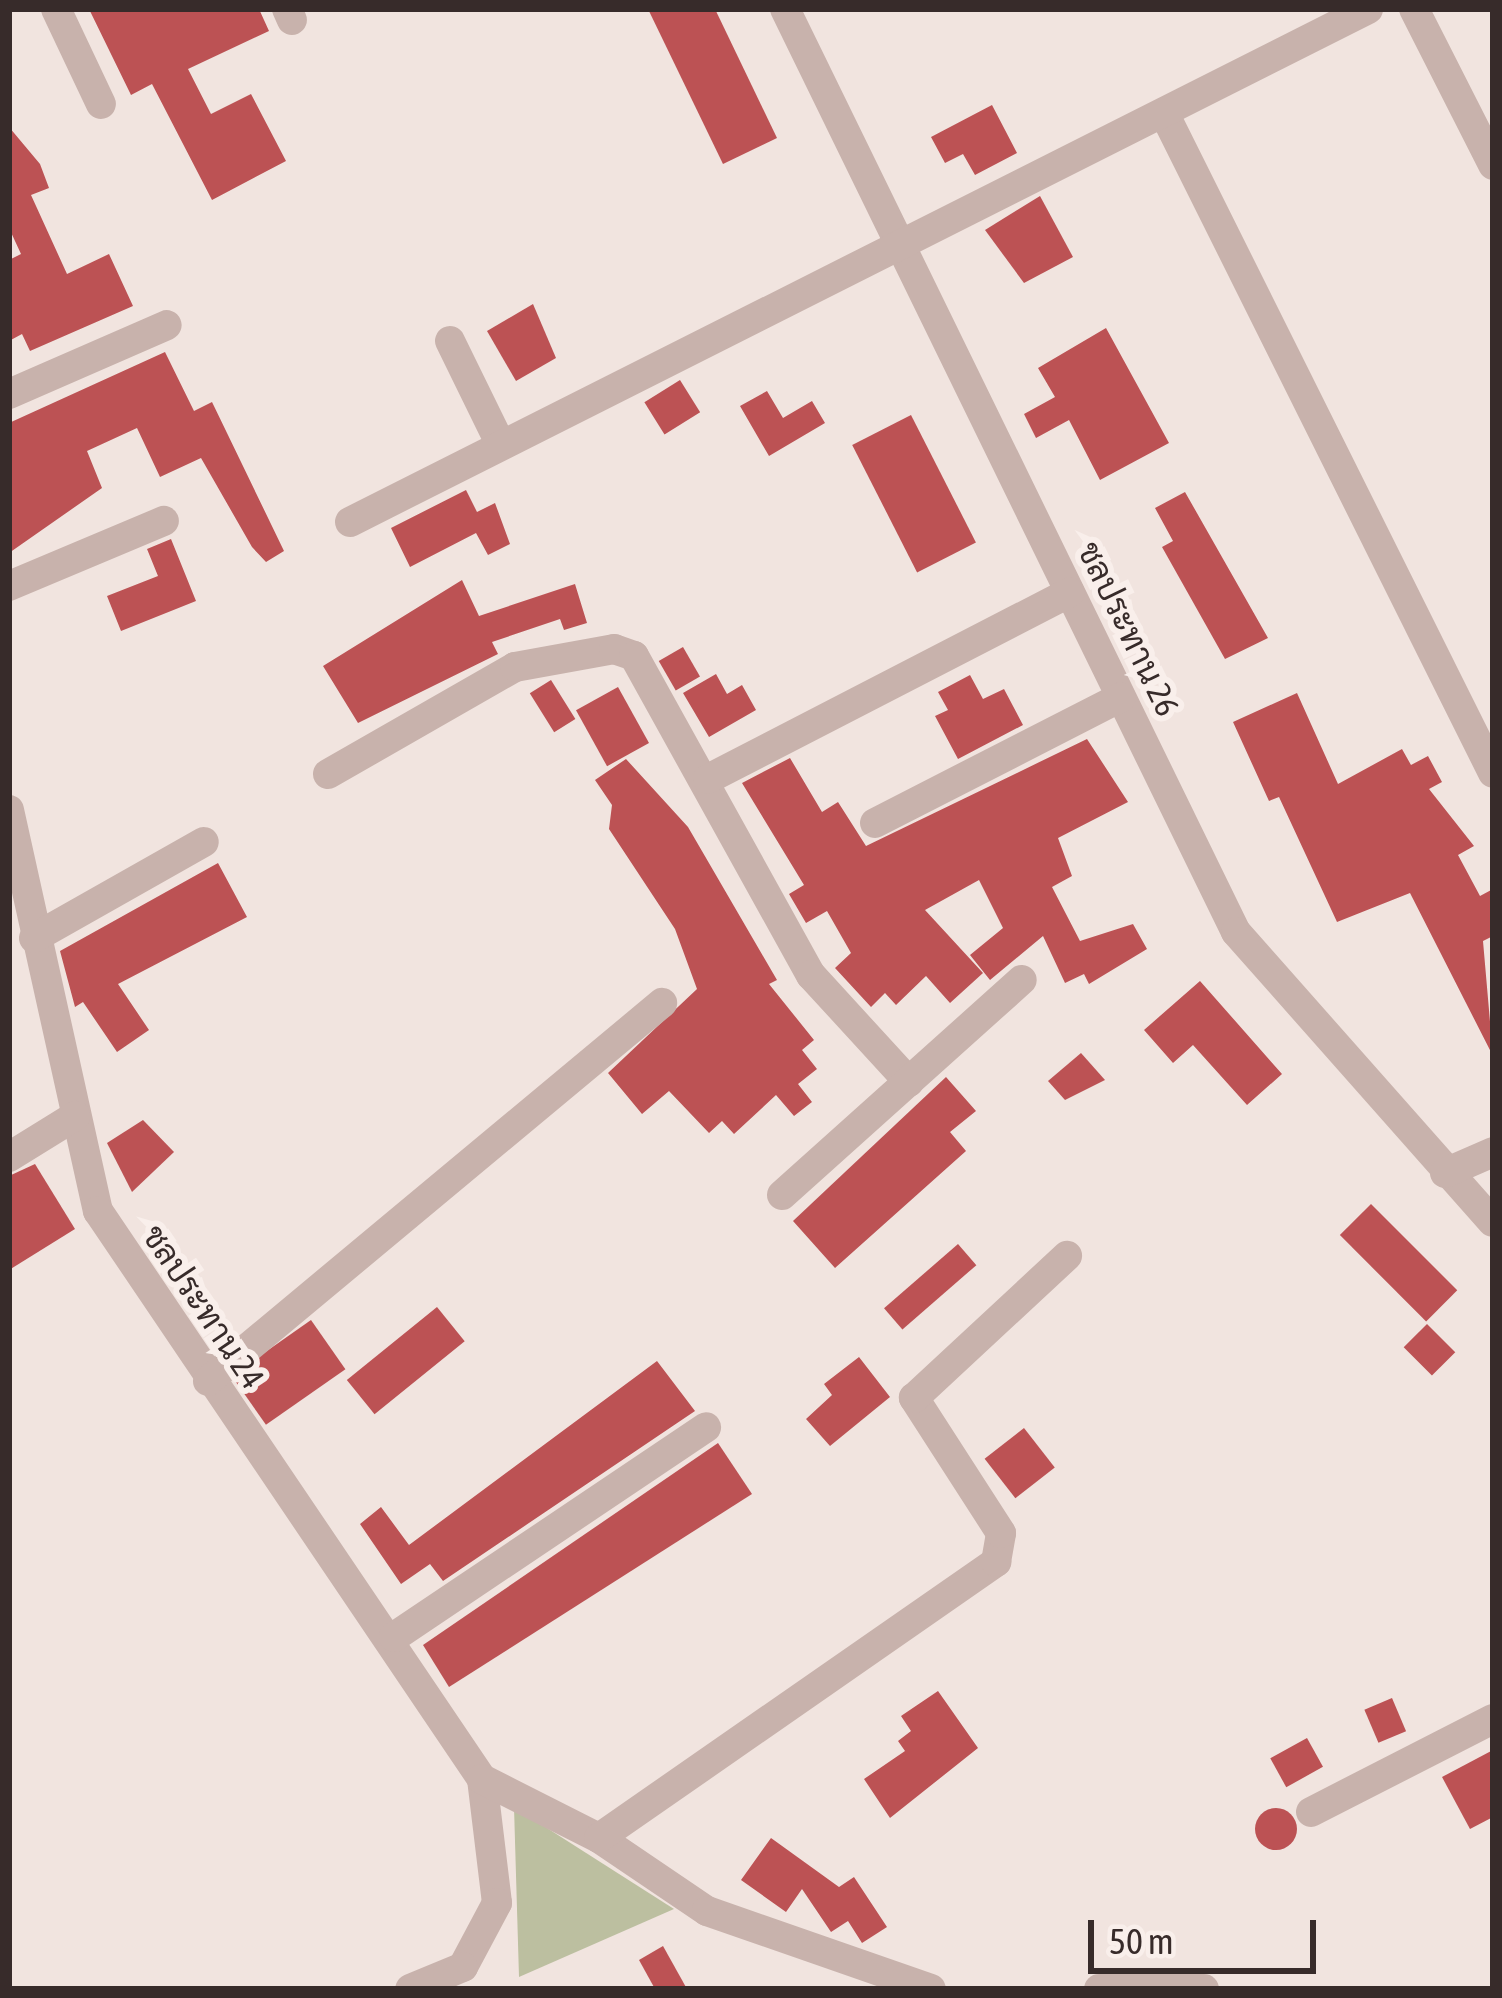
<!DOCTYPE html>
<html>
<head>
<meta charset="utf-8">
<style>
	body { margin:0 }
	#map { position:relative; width:1502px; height:1998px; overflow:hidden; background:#f1e4df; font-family:"Asap Condensed",Sarabun,sans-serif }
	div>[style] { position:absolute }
	.green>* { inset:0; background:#bcbfa0 }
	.building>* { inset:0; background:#bc5254; transform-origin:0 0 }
	.round { border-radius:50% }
	.minor>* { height:30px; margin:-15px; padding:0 15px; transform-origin:15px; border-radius:15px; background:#c8b2ac }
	span { translate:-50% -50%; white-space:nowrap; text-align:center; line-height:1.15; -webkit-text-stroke:12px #f9efeb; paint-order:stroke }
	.street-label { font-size:33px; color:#372b2a }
	.frame { position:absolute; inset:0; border:12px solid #372b2a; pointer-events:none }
	.scale { position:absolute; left:1088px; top:1920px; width:228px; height:54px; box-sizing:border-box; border:6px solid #372b2a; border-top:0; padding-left:15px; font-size:36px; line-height:42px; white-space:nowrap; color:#372b2a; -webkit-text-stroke:9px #f9efeb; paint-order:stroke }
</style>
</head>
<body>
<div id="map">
	<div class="green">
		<div style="clip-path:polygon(514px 1807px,674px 1909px,519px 1977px)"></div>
	</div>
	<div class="building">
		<div style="clip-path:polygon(89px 9px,259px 9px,269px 31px,188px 69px,211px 114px,251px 94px,286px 161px,212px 200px,152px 84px,131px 95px)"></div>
		<div style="clip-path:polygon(648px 9px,715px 9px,777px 138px,723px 164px)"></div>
		<div style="clip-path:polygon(992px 105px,1017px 153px,975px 175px,963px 154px,945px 163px,931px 137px)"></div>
		<div style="clip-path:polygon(9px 127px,40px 164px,49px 188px,31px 195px,67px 274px,109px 254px,133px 306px,30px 351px,22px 334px,9px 341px,9px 260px,21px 254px,9px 228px)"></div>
		<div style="clip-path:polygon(1040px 196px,1073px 257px,1024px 283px,985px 230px)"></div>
		<div style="clip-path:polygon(533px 304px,556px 358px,516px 381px,487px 331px)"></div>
		<div style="clip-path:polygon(1106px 328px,1169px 443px,1100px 480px,1069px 420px,1036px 438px,1024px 414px,1055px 397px,1038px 368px)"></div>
		<div style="clip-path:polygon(165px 352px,194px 411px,212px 402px,284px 551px,266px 562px,252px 547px,201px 458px,160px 477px,137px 428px,87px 451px,102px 488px,9px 553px,9px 423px)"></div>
		<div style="left:680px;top:380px;width:38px;height:42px;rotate:58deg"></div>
		<div style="clip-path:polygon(767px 391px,783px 418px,812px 401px,825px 423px,769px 456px,740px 406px)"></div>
		<div style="left:911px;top:415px;width:143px;height:66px;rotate:63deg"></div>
		<div style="clip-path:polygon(466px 490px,477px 512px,495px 503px,510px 544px,488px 555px,476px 533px,410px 567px,391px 528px)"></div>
		<div style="clip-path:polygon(1185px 492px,1268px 638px,1225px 659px,1162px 547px,1173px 541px,1155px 508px)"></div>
		<div style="clip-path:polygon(171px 539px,196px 601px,121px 631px,107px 596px,158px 576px,147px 549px)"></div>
		<div style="clip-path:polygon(462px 580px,479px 616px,575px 584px,587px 623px,564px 630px,560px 619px,492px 642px,498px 654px,358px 723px,323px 666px)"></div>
		<div style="left:683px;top:647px;width:34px;height:28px;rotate:60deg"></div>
		<div style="clip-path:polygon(716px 674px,727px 694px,742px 685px,756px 710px,709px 737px,683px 693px)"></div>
		<div style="clip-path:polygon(970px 675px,983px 699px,1004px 689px,1023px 725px,958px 759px,935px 716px,948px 710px,938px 692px)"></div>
		<div style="left:551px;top:680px;width:46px;height:25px;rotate:58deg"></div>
		<div style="left:618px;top:687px;width:64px;height:48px;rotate:61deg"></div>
		<div style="clip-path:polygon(1297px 693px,1338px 784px,1402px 749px,1411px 765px,1428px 756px,1442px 782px,1429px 789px,1474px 846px,1458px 855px,1480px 896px,1493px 889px,1493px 936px,1483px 941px,1493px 1056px,1410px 893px,1337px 922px,1279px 797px,1269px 801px,1233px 722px)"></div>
		<div style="clip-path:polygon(1087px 739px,1128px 802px,1058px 838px,1072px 876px,1052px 887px,1080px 941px,1133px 924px,1147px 949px,1089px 984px,1084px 974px,1065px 983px,1043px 936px,990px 980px,970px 955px,1003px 928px,979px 880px,925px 910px,983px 973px,950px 1003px,926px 976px,896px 1005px,885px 993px,871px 1007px,835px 968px,851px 953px,827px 911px,806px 923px,789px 894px,804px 885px,742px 783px,790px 758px,822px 812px,838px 802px,866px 846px)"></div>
		<div style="clip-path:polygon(626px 759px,688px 827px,777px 980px,769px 984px,814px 1040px,802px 1050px,817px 1069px,798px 1084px,812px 1102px,794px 1116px,776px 1095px,734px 1134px,722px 1121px,709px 1133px,669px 1091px,642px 1114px,608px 1073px,697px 989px,675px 929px,609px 829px,612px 805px,595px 780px)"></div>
		<div style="clip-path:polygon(218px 863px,247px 917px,118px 984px,149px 1030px,117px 1052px,83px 1002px,75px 1007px,60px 951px)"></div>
		<div style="clip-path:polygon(1200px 981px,1282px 1074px,1247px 1105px,1193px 1045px,1173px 1063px,1144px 1030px)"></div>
		<div style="clip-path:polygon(1081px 1053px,1105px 1080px,1065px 1100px,1048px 1081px)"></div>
		<div style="clip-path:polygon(946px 1077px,976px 1111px,950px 1132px,966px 1151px,835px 1268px,793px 1221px)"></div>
		<div style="clip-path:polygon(143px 1120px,174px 1152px,132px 1192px,107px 1143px)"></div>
		<div style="clip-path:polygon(35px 1164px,75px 1229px,9px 1270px,9px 1176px)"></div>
		<div style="left:1371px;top:1204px;width:122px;height:44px;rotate:45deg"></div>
		<div style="left:958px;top:1244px;width:28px;height:98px;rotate:49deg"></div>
		<div style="left:437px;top:1307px;width:44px;height:116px;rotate:51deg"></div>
		<div style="left:311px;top:1320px;width:60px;height:97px;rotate:55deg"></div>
		<div style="left:1427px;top:1324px;width:40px;height:33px;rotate:45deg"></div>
		<div style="clip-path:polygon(859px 1357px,890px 1397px,830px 1446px,806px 1419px,832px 1395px,824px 1384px)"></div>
		<div style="clip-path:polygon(657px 1361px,695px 1411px,443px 1581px,430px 1564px,401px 1584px,360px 1524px,381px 1507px,409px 1545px)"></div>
		<div style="left:1024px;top:1428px;width:50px;height:50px;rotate:52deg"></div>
		<div style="clip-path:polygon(718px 1443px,752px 1494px,449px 1687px,423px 1645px)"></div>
		<div style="clip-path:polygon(938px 1691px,978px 1748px,890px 1818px,864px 1779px,905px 1751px,898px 1741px,911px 1731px,901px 1716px)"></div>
		<div style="left:1392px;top:1698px;width:36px;height:30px;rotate:67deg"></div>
		<div style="left:1307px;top:1738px;width:33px;height:42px;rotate:61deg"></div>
		<div style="clip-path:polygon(1493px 1750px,1493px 1817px,1470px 1829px,1442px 1777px)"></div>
		<div class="round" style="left:1255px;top:1808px;width:42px;height:42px"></div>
		<div style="clip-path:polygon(771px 1838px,839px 1887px,854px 1877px,887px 1927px,862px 1943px,848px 1921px,831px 1932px,802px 1889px,786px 1912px,741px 1880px)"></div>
		<div style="clip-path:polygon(663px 1946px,687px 1989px,655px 1989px,639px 1960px)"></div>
	</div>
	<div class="minor">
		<div style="left:56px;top:9px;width:105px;rotate:64.7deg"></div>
		<div style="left:287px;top:9px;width:12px;rotate:66deg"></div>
		<div style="left:785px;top:9px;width:1027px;rotate:63.96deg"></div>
		<div style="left:1236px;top:932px;width:387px;rotate:48.5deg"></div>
		<div style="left:1414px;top:9px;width:175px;rotate:63.1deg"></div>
		<div style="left:1165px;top:115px;width:735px;rotate:63.5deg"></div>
		<div style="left:450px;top:341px;width:111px;rotate:63.9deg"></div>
		<div style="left:9px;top:394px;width:172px;rotate:-23.6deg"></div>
		<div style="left:350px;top:522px;width:1140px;rotate:-26.74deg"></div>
		<div style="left:9px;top:586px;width:168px;rotate:-22.8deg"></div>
		<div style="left:328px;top:774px;width:215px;rotate:-29.8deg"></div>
		<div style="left:515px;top:667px;width:101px;rotate:-10.3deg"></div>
		<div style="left:614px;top:649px;width:21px;rotate:19deg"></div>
		<div style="left:634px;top:656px;width:365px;rotate:61deg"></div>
		<div style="left:811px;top:975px;width:145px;rotate:47.5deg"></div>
		<div style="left:708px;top:779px;width:407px;rotate:-27.3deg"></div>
		<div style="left:9px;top:810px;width:411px;rotate:77.5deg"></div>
		<div style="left:98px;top:1211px;width:686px;rotate:55.94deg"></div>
		<div style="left:482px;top:1779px;width:125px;rotate:83.1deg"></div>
		<div style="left:497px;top:1903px;width:72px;rotate:118deg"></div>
		<div style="left:463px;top:1967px;width:57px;rotate:157.5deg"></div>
		<div style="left:875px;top:823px;width:276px;rotate:-27.1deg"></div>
		<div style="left:34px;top:938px;width:195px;rotate:-29.5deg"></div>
		<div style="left:9px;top:1157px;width:78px;rotate:-31.8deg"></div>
		<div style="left:1445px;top:1173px;width:52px;rotate:-23.6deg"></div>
		<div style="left:782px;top:1195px;width:322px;rotate:-41.9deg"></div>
		<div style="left:208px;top:1381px;width:591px;rotate:-39.78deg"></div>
		<div style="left:394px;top:1637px;width:376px;rotate:-33.9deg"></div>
		<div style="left:482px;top:1779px;width:131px;rotate:26.8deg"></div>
		<div style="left:599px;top:1838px;width:130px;rotate:34.1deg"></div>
		<div style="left:707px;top:1911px;width:237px;rotate:19.2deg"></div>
		<div style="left:1311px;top:1812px;width:204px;rotate:-27.1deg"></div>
		<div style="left:599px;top:1838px;width:484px;rotate:-34.8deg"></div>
		<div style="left:996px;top:1562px;width:29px;rotate:-80deg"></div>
		<div style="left:1001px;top:1533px;width:161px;rotate:-122.8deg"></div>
		<div style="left:914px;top:1398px;width:209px;rotate:-42.9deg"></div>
		<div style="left:1099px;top:1989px;width:105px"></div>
	</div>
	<div class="street-label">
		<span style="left:1128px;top:629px;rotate:64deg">ชลประทาน 26</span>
		<span style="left:203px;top:1307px;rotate:56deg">ชลประทาน 24</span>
	</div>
	<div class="frame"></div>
	<div class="scale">50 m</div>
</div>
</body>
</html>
